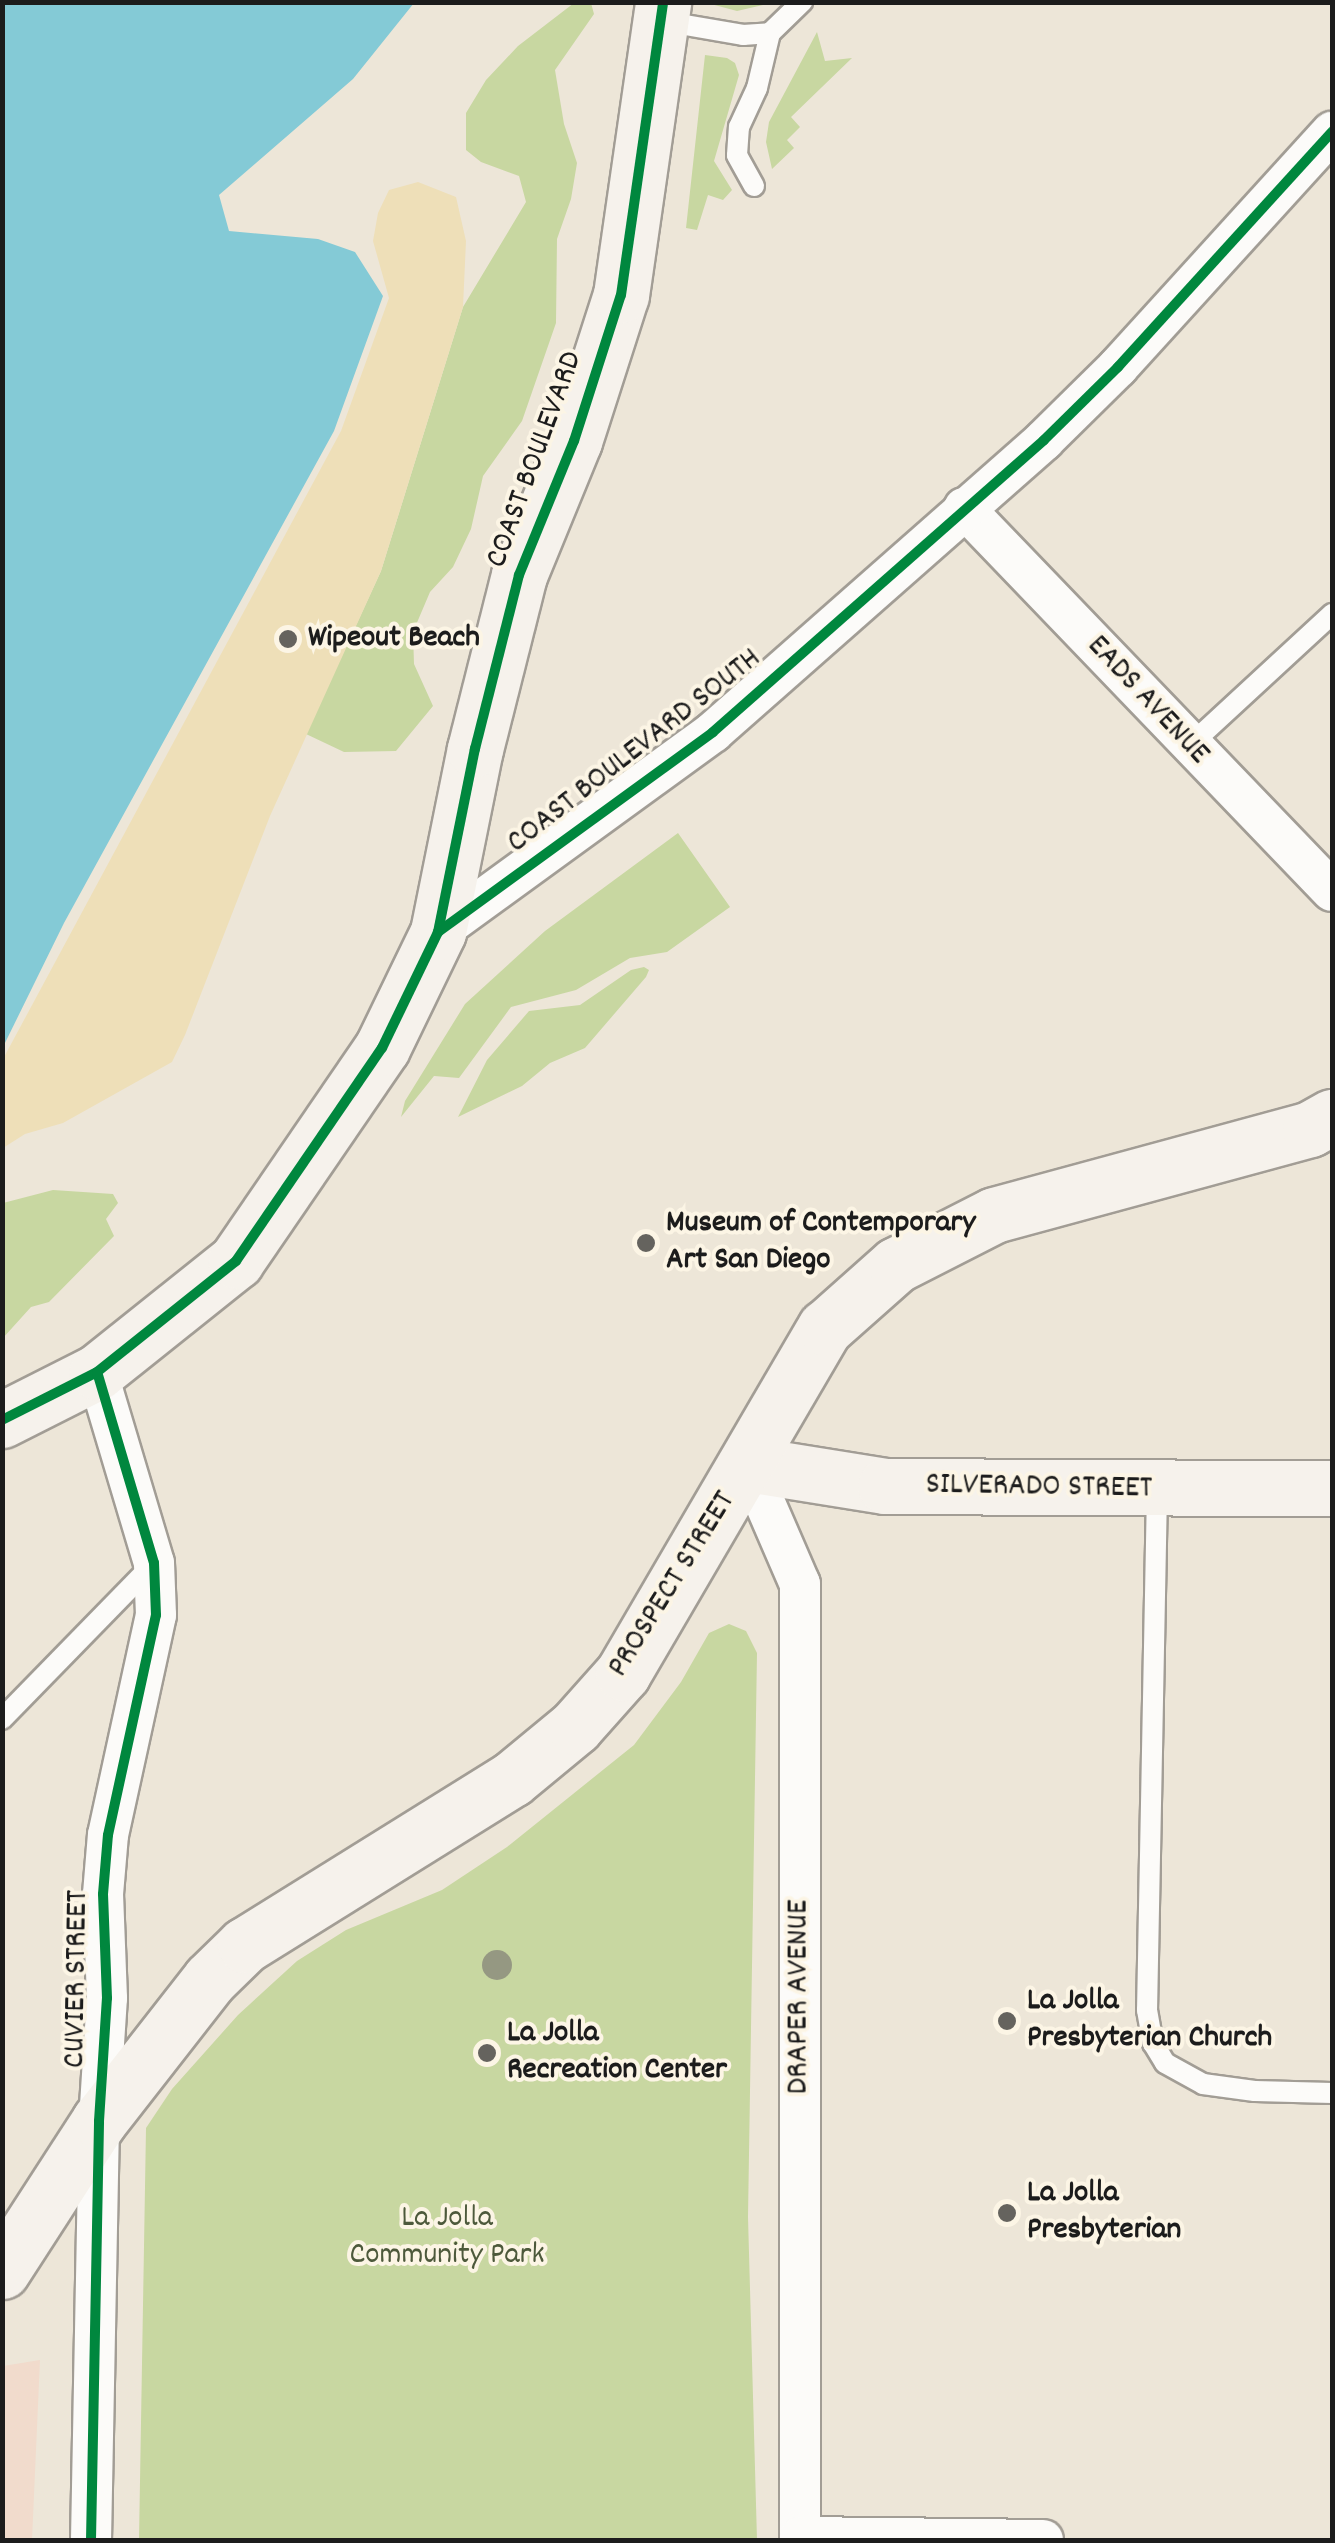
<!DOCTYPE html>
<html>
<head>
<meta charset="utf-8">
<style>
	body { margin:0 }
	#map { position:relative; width:1335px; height:2543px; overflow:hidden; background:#ede6d8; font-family:Dekko,sans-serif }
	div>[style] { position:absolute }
	.built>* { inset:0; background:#f1dbcc }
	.green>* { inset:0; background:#c8d7a1 }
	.sand>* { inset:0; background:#eedfb8 }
	.water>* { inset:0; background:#84cad6 }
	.roads { filter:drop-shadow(2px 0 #a29d95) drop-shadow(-2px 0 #a29d95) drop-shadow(0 2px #a29d95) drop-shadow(0 -2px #a29d95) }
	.lane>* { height:20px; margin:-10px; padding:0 10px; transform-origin:10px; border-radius:10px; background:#fcfbf9 }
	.street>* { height:40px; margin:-20px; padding:0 20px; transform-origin:20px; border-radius:20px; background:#fcfbf9 }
	.secondary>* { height:55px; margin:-27.5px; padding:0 27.5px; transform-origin:27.5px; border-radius:27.5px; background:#f6f2ec }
	.cycleway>* { height:10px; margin:-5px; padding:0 5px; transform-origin:5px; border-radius:5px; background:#00873e }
	.trees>* { width:30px; height:30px; margin:-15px; border-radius:50%; background:#959882 }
	.dots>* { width:28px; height:28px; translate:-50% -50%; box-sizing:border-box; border:5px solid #fcf5e5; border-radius:50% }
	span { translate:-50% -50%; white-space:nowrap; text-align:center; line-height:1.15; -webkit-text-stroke:8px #fcf5e5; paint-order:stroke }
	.street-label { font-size:32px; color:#1c1c1c }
	.poi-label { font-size:32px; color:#1c1c1c; font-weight:700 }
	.left { translate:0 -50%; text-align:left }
	.park-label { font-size:32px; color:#4d593b }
	.frame { position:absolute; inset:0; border:5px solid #1c1c1c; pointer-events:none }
</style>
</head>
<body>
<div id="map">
	<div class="built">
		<div style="clip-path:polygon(40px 2360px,32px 2540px,3px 2540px,3px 2366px)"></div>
	</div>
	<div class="green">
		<div style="clip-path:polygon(574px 3px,591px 3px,594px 14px,555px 70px,564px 124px,577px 163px,571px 199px,557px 239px,556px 323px,522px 421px,483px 476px,471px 529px,453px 567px,430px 592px,413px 632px,414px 664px,433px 706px,396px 751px,344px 752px,306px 734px,381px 571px,463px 307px,526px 202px,519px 176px,481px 162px,466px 150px,466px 113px,486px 80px,518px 46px)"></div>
		<div style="clip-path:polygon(707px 3px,771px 2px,771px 3px,737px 11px)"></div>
		<div style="clip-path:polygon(817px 32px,825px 61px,852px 58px,791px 117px,800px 127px,787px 140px,794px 148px,772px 169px,766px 142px,769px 122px)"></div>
		<div style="clip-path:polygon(705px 55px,727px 58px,735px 63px,739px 75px,714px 161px,732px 190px,723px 200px,708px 195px,697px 230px,686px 228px)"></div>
		<div style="clip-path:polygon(678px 833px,730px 907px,667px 952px,630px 958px,576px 990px,511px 1007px,459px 1078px,434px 1076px,401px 1117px,405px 1101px,465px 1004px,545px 931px)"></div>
		<div style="clip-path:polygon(644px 967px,649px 970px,646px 977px,585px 1048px,550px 1063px,522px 1086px,458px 1117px,487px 1060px,529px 1011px,580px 1005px,631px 970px)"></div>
		<div style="clip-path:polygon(53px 1190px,113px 1194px,118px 1203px,106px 1219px,114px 1236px,49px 1302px,31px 1307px,3px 1338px,3px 1203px)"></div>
		<div style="clip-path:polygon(729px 1624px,746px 1631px,757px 1653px,748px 2217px,757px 2540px,139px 2540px,146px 2128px,172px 2089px,238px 2015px,297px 1961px,346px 1930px,442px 1890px,507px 1847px,634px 1745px,681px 1682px,709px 1633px)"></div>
	</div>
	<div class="sand">
		<div style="clip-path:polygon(418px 182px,456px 197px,466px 241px,463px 307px,381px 571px,270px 816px,185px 1035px,172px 1062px,63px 1123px,25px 1134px,3px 1148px,3px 1059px,341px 431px,389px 298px,373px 241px,378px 213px,389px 190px)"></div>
	</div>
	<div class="water">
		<div style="clip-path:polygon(3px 2px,414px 3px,353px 79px,219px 195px,229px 231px,318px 239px,355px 252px,383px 296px,334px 431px,64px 923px,3px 1047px)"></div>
	</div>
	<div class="roads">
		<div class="lane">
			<div style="left:662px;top:21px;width:82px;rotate:9.8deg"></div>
			<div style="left:743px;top:35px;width:27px;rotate:-4deg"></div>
			<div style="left:770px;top:33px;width:45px;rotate:-44.1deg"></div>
			<div style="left:754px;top:186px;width:35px;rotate:-119deg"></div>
			<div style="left:737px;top:155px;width:28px;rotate:-86deg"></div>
			<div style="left:739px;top:127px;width:43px;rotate:-65.2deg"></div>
			<div style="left:757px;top:88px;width:57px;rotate:-76.7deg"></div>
			<div style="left:1189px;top:746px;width:195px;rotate:-42.7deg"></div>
			<div style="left:1157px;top:1491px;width:519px;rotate:91.1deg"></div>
			<div style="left:1147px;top:2010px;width:34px;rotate:80deg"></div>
			<div style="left:1153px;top:2043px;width:23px;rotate:59deg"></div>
			<div style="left:1165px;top:2063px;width:43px;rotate:28.9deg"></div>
			<div style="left:1203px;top:2084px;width:52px;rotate:7.7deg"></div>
			<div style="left:1255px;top:2091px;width:77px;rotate:1.5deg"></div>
			<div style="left:2px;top:1719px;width:216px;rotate:-45.7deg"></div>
		</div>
		<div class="street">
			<div style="left:964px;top:508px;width:531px;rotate:46.14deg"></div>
			<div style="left:438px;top:932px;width:340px;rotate:-36deg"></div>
			<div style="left:713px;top:732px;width:441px;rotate:-41.4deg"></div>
			<div style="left:1044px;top:440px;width:104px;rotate:-44.6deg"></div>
			<div style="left:1118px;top:367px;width:318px;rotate:-47.7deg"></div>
			<div style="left:748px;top:1464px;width:131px;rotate:66.6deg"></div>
			<div style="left:800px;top:1584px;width:956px;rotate:90deg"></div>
			<div style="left:800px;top:2537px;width:243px;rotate:0.7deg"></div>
			<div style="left:91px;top:2540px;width:419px;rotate:-88.9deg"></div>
			<div style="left:99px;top:2121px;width:123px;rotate:-86.3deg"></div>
			<div style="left:107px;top:1998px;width:104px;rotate:-92.2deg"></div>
			<div style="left:103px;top:1894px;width:59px;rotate:-85.2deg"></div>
			<div style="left:108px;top:1835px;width:225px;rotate:-77.7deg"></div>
			<div style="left:156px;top:1615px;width:52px;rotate:-92.2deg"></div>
			<div style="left:154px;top:1563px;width:199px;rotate:-106.6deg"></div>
		</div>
		<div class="secondary">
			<div style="left:2px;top:1420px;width:106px;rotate:-26.8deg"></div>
			<div style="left:97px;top:1372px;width:178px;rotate:-38.6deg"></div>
			<div style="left:236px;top:1261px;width:258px;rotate:-55.6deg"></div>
			<div style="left:382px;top:1048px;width:129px;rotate:-64.2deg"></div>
			<div style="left:438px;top:932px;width:187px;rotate:-78.6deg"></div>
			<div style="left:475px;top:749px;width:179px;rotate:-75.8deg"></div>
			<div style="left:519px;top:575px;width:145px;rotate:-67.7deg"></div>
			<div style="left:574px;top:441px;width:153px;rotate:-72.2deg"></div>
			<div style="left:621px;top:295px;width:296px;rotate:-81.8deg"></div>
			<div style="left:748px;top:1464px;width:139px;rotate:9.1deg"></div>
			<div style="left:885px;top:1486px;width:447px;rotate:0.3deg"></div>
			<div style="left:2px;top:2271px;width:179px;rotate:-57.1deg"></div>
			<div style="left:99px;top:2121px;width:180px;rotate:-52deg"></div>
			<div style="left:210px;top:1979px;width:49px;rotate:-44.2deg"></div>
			<div style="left:245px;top:1945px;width:314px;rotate:-31.9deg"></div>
			<div style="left:512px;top:1779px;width:82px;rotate:-39.5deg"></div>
			<div style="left:575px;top:1727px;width:72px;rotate:-48.4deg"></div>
			<div style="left:623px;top:1673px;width:400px;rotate:-59.7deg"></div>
			<div style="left:825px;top:1328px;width:95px;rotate:-41.6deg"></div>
			<div style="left:896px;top:1265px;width:110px;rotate:-27deg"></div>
			<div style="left:994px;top:1215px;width:327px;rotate:-15.2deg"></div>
			<div style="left:1310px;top:1129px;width:25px;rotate:-29deg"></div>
		</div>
	</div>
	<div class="cycleway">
		<div style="left:438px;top:932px;width:187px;rotate:-78.6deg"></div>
		<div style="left:475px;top:749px;width:179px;rotate:-75.8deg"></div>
		<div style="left:519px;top:575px;width:145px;rotate:-67.7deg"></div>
		<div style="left:574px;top:441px;width:153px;rotate:-72.2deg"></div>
		<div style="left:621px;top:295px;width:296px;rotate:-81.8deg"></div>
		<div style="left:2px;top:1420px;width:106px;rotate:-26.8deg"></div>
		<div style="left:97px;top:1372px;width:178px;rotate:-38.6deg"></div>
		<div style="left:236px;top:1261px;width:258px;rotate:-55.6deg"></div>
		<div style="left:382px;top:1048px;width:129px;rotate:-64.2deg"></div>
		<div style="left:438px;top:932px;width:340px;rotate:-36deg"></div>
		<div style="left:713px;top:732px;width:441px;rotate:-41.4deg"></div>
		<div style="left:1044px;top:440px;width:104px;rotate:-44.6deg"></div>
		<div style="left:1118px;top:367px;width:318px;rotate:-47.7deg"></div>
		<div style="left:91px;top:2540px;width:419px;rotate:-88.9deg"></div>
		<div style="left:99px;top:2121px;width:123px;rotate:-86.3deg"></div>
		<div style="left:107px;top:1998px;width:104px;rotate:-92.2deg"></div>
		<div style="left:103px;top:1894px;width:59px;rotate:-85.2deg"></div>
		<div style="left:108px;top:1835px;width:225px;rotate:-77.7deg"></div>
		<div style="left:156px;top:1615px;width:52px;rotate:-92.2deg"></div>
		<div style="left:154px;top:1563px;width:199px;rotate:-106.6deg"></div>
	</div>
	<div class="trees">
		<div style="left:497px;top:1965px"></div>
	</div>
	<div class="dots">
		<div style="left:288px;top:639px;background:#65635e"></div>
		<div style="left:646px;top:1243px;background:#65635e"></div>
		<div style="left:1007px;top:2021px;background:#65635e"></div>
		<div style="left:487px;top:2053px;background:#65635e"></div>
		<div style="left:1007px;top:2213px;background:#65635e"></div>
	</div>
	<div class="street-label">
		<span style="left:536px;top:460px;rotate:-70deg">COAST BOULEVARD</span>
		<span style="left:1147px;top:701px;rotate:47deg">EADS AVENUE</span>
		<span style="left:635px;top:752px;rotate:-38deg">COAST BOULEVARD SOUTH</span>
		<span style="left:1039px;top:1488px;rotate:1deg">SILVERADO STREET</span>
		<span style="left:673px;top:1585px;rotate:-58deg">PROSPECT STREET</span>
		<span style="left:78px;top:1979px;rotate:-89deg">CUVIER STREET</span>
		<span style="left:800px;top:1997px;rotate:-90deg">DRAPER AVENUE</span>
	</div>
	<div class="poi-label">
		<span class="left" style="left:308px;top:639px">Wipeout Beach</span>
		<span class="left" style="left:666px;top:1243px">Museum of Contemporary<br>Art San Diego</span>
		<span class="left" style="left:1027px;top:2021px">La Jolla<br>Presbyterian Church</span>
		<span class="left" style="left:507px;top:2053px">La Jolla<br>Recreation Center</span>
		<span class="left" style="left:1027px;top:2213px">La Jolla<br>Presbyterian</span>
	</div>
	<div class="park-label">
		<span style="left:447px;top:2238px">La Jolla<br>Community Park</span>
	</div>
	<div class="frame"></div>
</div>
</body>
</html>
